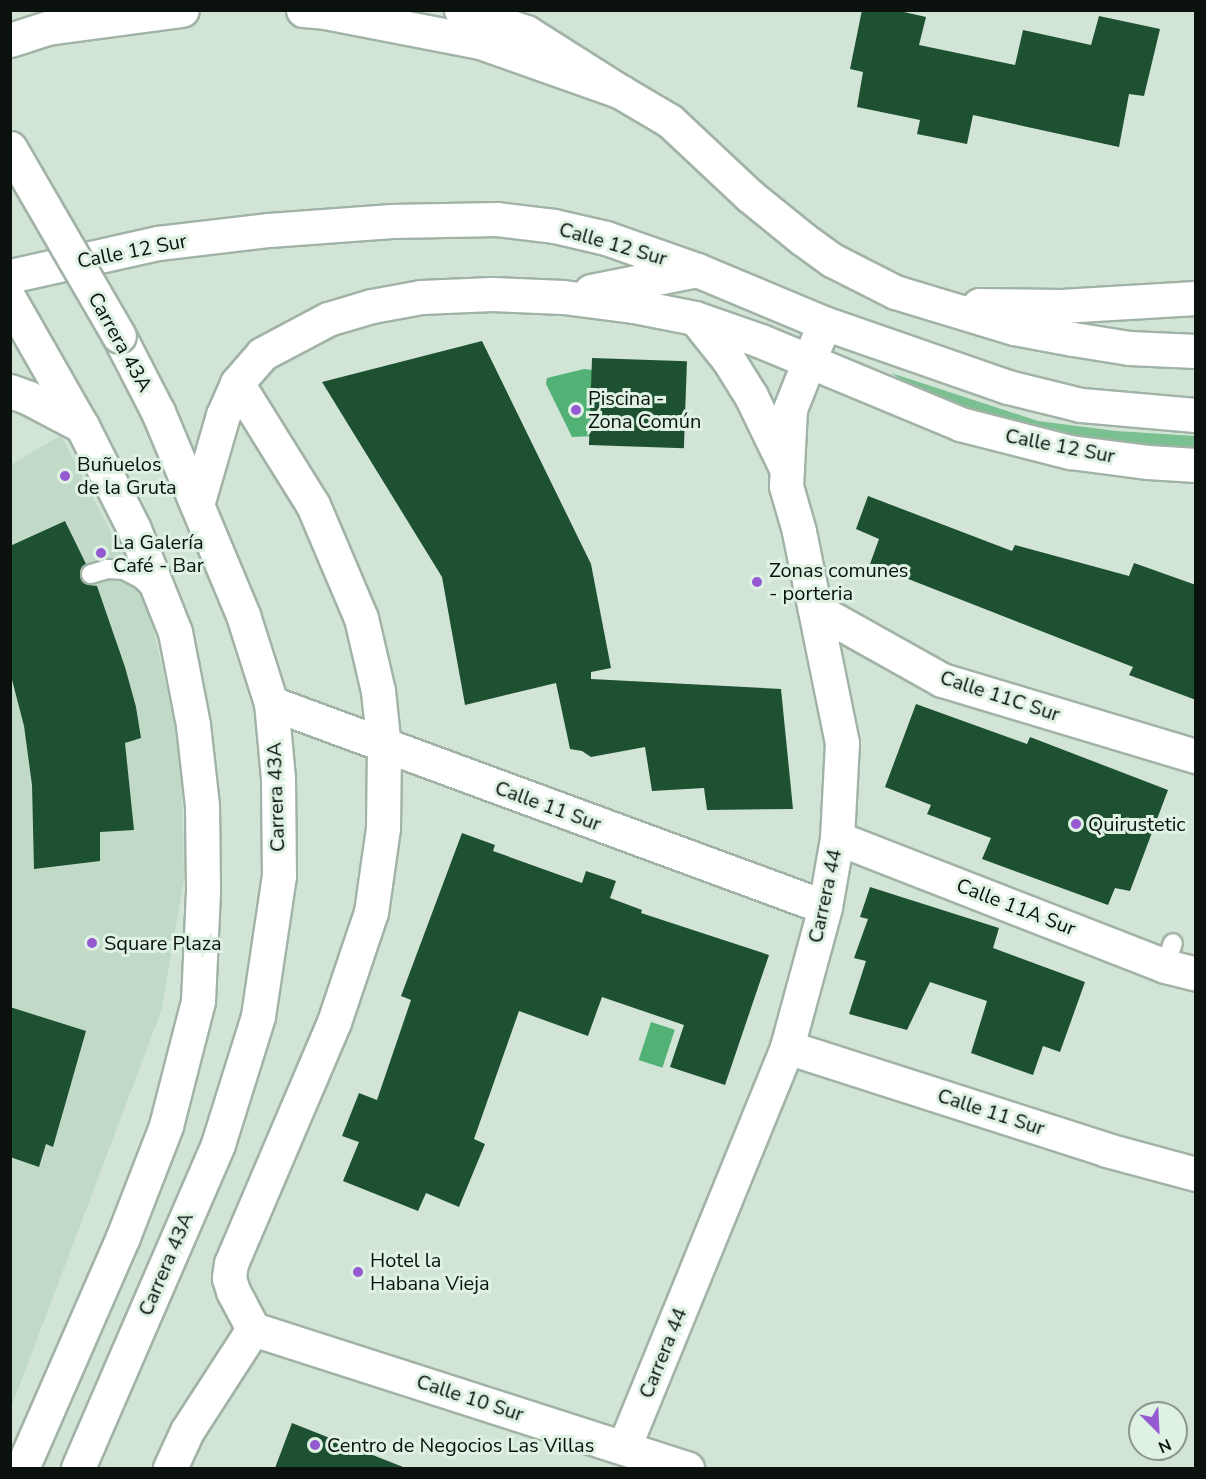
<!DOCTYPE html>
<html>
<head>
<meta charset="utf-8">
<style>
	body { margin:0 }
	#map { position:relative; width:1206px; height:1479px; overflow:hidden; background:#d1e4d6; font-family:"Nunito Sans",sans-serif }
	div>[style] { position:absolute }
	.built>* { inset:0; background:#c1dac7 }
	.green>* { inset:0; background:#7ac091 }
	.water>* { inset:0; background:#52b276; transform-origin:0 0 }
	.building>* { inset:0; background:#1e5132; transform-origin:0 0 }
	.roads { filter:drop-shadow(2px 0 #a1b3a6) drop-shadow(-2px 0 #a1b3a6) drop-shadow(0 2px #a1b3a6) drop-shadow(0 -2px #a1b3a6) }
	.lane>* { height:18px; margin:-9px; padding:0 9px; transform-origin:9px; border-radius:9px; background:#fff }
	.street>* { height:33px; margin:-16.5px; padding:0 16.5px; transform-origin:16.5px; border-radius:16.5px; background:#fff }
	.secondary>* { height:33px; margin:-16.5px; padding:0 16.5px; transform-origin:16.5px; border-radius:16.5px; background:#fff }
	.primary>* { height:33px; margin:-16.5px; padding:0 16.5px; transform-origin:16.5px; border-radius:16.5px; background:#fff }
	.bridges { filter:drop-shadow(2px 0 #a1b3a6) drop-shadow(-2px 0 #a1b3a6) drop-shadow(0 2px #a1b3a6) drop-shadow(0 -2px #a1b3a6) }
	.primary-bridge>* { height:33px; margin:-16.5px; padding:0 16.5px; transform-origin:16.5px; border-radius:16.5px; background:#fff }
	.dots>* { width:16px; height:16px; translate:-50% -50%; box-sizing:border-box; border:3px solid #def1e3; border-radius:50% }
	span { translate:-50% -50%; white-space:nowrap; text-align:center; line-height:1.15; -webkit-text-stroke:6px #def1e3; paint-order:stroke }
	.street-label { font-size:20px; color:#0b110d }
	.poi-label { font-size:20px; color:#0b110d }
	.left { translate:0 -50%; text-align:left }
	.frame { position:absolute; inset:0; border:12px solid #0b110d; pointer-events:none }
	.north { position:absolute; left:1128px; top:1401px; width:60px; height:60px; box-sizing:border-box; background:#def1e3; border:2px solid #8a978d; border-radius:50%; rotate:156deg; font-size:16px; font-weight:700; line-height:24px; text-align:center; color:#0b110d }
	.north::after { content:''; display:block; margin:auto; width:21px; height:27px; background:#955ad2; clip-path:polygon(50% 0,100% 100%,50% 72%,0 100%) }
</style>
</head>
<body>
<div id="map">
	<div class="built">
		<div style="clip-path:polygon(61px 435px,147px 603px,181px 751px,184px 878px,162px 1009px,11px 1408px,11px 465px)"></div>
	</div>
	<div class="green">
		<div style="clip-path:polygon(891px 373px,1038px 421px,1116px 431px,1195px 436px,1195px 450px,1111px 444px,1033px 434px,935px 401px)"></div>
	</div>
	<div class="water">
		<div style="clip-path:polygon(584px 369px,593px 370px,593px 436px,572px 437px,546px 384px,547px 378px)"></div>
		<div style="left:651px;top:1022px;width:25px;height:40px;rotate:18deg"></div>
	</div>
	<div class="building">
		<div style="clip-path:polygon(862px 10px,895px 10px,926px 17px,919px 45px,1015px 65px,1023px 30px,1091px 45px,1099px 16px,1160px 29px,1144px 96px,1129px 94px,1119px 147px,973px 115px,967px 144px,917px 134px,920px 120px,857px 107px,863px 72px,850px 69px)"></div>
		<div style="clip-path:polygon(482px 341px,591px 564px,611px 668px,591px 672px,591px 679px,781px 689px,793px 809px,707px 810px,704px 788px,652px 791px,645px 747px,591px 757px,582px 751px,570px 749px,556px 683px,465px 705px,442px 577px,322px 382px)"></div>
		<div style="left:592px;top:358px;width:95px;height:87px;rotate:2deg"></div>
		<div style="clip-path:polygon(868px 496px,1012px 551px,1015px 545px,1129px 576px,1134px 563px,1196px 585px,1196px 700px,1129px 675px,1133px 667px,870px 564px,879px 539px,856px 529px)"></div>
		<div style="clip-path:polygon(65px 521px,86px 564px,80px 571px,81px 578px,88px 585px,97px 586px,125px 667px,136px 707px,141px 738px,125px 743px,134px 830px,100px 832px,100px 861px,34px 869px,32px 785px,24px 726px,10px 672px,10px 546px)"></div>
		<div style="clip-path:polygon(916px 704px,1027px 744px,1030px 737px,1168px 790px,1130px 891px,1115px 888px,1108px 905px,982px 859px,991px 838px,927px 814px,931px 805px,885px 787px)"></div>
		<div style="clip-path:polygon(462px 833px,495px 845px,493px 851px,582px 883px,586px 871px,616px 881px,610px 898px,642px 910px,641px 913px,769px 955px,725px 1085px,670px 1067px,684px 1025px,602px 997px,588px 1036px,519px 1011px,474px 1139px,485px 1144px,459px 1207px,426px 1193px,418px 1211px,343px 1181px,359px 1142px,342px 1136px,359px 1093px,377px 1100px,411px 1000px,401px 996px)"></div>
		<div style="clip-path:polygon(870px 887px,999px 928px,993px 948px,1085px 982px,1060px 1052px,1043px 1046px,1033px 1075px,971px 1053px,987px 1001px,930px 982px,907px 1030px,849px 1014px,866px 961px,854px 958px,868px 919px,860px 917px)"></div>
		<div style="clip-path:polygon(10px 1007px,86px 1031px,53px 1147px,46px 1144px,39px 1167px,10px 1157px)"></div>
		<div style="clip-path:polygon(292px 1423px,403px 1467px,403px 1468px,275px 1468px)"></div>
	</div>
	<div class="roads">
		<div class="lane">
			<div style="left:91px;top:574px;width:17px;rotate:-17deg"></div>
			<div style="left:107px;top:569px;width:17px;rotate:3deg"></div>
			<div style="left:124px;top:570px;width:19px;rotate:28deg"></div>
			<div style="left:141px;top:579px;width:16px;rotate:43deg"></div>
			<div style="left:1165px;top:966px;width:24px;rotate:-71deg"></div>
		</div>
		<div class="street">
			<div style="left:237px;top:383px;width:144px;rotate:58.1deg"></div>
			<div style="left:313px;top:505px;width:123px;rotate:67deg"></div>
			<div style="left:361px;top:618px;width:75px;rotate:76.9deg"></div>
			<div style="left:378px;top:691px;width:56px;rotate:83.9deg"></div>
			<div style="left:384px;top:747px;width:81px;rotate:90.7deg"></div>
			<div style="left:383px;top:828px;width:85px;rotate:98.1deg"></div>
			<div style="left:371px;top:912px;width:116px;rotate:108.6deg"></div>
			<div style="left:334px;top:1022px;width:262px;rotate:113.1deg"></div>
			<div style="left:231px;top:1263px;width:15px;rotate:98deg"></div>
			<div style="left:229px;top:1278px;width:14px;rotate:73deg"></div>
			<div style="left:233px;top:1291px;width:43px;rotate:62.2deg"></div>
			<div style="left:815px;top:609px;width:145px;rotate:29.2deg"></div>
			<div style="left:942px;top:680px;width:265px;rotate:16.7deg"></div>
			<div style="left:271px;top:703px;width:590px;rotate:20.22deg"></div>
			<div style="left:837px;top:838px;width:352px;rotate:21.3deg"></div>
			<div style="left:1165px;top:966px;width:32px;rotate:14deg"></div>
			<div style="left:787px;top:1047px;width:336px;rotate:17.8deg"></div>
			<div style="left:1107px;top:1150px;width:92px;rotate:15.1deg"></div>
			<div style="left:253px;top:1329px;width:456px;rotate:17.8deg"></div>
			<div style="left:624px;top:1447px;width:432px;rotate:-67.8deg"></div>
			<div style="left:787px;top:1047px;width:145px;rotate:-74.8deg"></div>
			<div style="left:825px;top:907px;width:70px;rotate:-80.1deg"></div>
			<div style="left:837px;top:838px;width:95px;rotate:-87deg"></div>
			<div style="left:842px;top:743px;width:216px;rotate:-101.5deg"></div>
			<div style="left:799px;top:531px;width:47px;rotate:-106.1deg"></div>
			<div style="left:786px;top:486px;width:77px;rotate:-87deg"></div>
			<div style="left:790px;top:409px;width:92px;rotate:-68.4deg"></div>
			<div style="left:170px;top:1468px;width:41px;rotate:-65.3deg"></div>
			<div style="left:187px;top:1431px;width:121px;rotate:-57.1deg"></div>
		</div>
		<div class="secondary">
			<div style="left:303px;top:10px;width:22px;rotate:5deg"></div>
			<div style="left:325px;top:12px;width:158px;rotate:11deg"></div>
			<div style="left:480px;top:42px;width:150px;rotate:19.5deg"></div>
			<div style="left:621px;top:92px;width:57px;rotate:30.6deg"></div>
			<div style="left:670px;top:121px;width:110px;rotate:43.2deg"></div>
			<div style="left:750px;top:196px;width:68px;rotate:39.1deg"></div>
			<div style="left:803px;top:239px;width:36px;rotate:36deg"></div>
			<div style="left:832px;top:260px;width:71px;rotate:26.9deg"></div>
			<div style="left:895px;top:292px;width:124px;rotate:16.8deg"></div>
			<div style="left:1014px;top:328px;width:60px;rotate:10.6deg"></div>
			<div style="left:1073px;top:339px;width:57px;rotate:9.1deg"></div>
			<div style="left:1129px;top:348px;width:67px;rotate:2.6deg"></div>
			<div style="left:10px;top:40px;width:39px;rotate:-18deg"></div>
			<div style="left:47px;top:28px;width:136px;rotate:-7.6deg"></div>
			<div style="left:10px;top:276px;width:152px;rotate:-12.6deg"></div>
			<div style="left:158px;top:243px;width:112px;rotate:-6.7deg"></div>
			<div style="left:269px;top:230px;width:123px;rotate:-4.2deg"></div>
			<div style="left:392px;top:221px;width:105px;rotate:-1.1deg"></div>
			<div style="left:497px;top:219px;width:57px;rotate:7deg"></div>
			<div style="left:554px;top:226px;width:53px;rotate:13deg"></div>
			<div style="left:606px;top:238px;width:96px;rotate:19.4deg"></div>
			<div style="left:697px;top:270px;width:138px;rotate:22.7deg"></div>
			<div style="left:824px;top:323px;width:195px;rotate:19.2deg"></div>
			<div style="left:1008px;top:387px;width:75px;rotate:13.9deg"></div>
			<div style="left:1081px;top:405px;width:115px;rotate:5deg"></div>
			<div style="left:591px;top:291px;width:108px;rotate:-11.2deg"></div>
			<div style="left:979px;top:305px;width:82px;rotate:0.7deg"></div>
			<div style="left:1061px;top:306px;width:135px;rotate:-3.4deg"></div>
			<div style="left:695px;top:318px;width:53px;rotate:51.2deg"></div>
			<div style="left:728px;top:359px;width:44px;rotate:58.1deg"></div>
			<div style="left:751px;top:396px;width:82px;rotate:64.1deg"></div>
			<div style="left:197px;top:505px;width:94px;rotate:-73.9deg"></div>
			<div style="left:223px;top:415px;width:35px;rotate:-66deg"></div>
			<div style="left:237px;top:383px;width:38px;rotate:-49deg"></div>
			<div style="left:262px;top:354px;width:75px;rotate:-27.9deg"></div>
			<div style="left:328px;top:319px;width:46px;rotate:-16.5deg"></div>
			<div style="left:372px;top:306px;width:50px;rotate:-10.4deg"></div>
			<div style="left:421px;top:297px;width:71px;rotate:-2.4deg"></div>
			<div style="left:492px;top:294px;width:71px;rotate:2.4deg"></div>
			<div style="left:563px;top:297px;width:72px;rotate:7.2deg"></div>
			<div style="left:634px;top:306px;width:62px;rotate:11.1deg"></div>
			<div style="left:695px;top:318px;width:70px;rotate:19.2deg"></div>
			<div style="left:761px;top:341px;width:216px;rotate:22.6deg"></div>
			<div style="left:960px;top:424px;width:114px;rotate:14.3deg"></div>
			<div style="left:1070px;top:452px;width:79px;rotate:7.3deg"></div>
			<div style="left:1148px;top:462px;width:48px;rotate:3.6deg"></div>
		</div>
		<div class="primary">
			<div style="left:461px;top:10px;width:69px;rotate:18.7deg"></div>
			<div style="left:526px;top:32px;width:112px;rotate:32.3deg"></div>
			<div style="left:10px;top:300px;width:145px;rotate:60.3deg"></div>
			<div style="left:82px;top:426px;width:115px;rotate:63.2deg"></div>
			<div style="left:134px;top:529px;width:111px;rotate:68.3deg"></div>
			<div style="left:175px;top:632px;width:95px;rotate:79deg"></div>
			<div style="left:193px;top:725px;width:81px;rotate:83.6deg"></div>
			<div style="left:202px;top:805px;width:86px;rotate:89.3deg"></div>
			<div style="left:203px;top:891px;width:110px;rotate:92.6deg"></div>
			<div style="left:198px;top:1001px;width:129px;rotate:104.4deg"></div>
			<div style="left:166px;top:1126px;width:119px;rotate:111.2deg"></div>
			<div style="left:123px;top:1237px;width:252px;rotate:113.6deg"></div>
			<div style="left:10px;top:391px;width:20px;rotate:20deg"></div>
			<div style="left:29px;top:398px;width:60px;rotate:27.8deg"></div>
			<div style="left:78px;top:1468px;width:353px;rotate:-66.6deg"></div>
			<div style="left:218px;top:1144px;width:134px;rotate:-72.6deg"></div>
			<div style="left:258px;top:1016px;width:142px;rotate:-81.5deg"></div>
			<div style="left:279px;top:876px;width:98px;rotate:-90.6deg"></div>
			<div style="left:278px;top:778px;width:75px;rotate:-95.3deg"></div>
			<div style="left:271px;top:703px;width:92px;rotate:-107.7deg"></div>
			<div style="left:243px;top:615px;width:220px;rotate:-112.7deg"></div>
			<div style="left:158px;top:412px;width:85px;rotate:-117.2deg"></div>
		</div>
	</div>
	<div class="bridges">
		<div class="primary-bridge">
			<div style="left:10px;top:148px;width:217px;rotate:59.9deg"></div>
		</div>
	</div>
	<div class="dots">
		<div style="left:576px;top:410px;background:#955ad2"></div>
		<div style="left:65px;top:476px;background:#955ad2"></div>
		<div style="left:101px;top:553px;background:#955ad2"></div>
		<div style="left:757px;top:582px;background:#955ad2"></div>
		<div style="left:1076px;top:824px;background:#955ad2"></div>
		<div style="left:92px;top:943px;background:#955ad2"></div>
		<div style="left:358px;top:1272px;background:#955ad2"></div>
		<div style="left:315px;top:1445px;background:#955ad2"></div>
	</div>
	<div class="street-label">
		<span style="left:613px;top:244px;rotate:16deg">Calle 12 Sur</span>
		<span style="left:132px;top:251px;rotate:-11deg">Calle 12 Sur</span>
		<span style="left:120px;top:342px;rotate:61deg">Carrera 43A</span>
		<span style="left:1060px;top:446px;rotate:11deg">Calle 12 Sur</span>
		<span style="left:1000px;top:696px;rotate:18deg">Calle 11C Sur</span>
		<span style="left:276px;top:797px;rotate:-92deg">Carrera 43A</span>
		<span style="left:548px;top:806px;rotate:20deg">Calle 11 Sur</span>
		<span style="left:825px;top:896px;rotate:-78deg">Carrera 44</span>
		<span style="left:1016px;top:907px;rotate:21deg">Calle 11A Sur</span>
		<span style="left:991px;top:1112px;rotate:18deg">Calle 11 Sur</span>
		<span style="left:166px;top:1264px;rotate:-67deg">Carrera 43A</span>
		<span style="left:663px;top:1353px;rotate:-68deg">Carrera 44</span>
		<span style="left:470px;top:1398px;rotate:18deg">Calle 10 Sur</span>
	</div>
	<div class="poi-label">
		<span class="left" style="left:588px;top:410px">Piscina -<br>Zona Común</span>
		<span class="left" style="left:77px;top:476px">Buñuelos<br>de la Gruta</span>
		<span class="left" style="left:113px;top:554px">La Galería<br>Café - Bar</span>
		<span class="left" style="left:769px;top:582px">Zonas comunes<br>- porteria</span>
		<span class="left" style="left:1088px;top:824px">Quirustetic</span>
		<span class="left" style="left:104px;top:943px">Square Plaza</span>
		<span class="left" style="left:370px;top:1272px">Hotel la<br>Habana Vieja</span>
		<span class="left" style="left:327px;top:1445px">Centro de Negocios Las Villas</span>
	</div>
	<div class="frame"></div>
	<div class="north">N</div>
</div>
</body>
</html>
